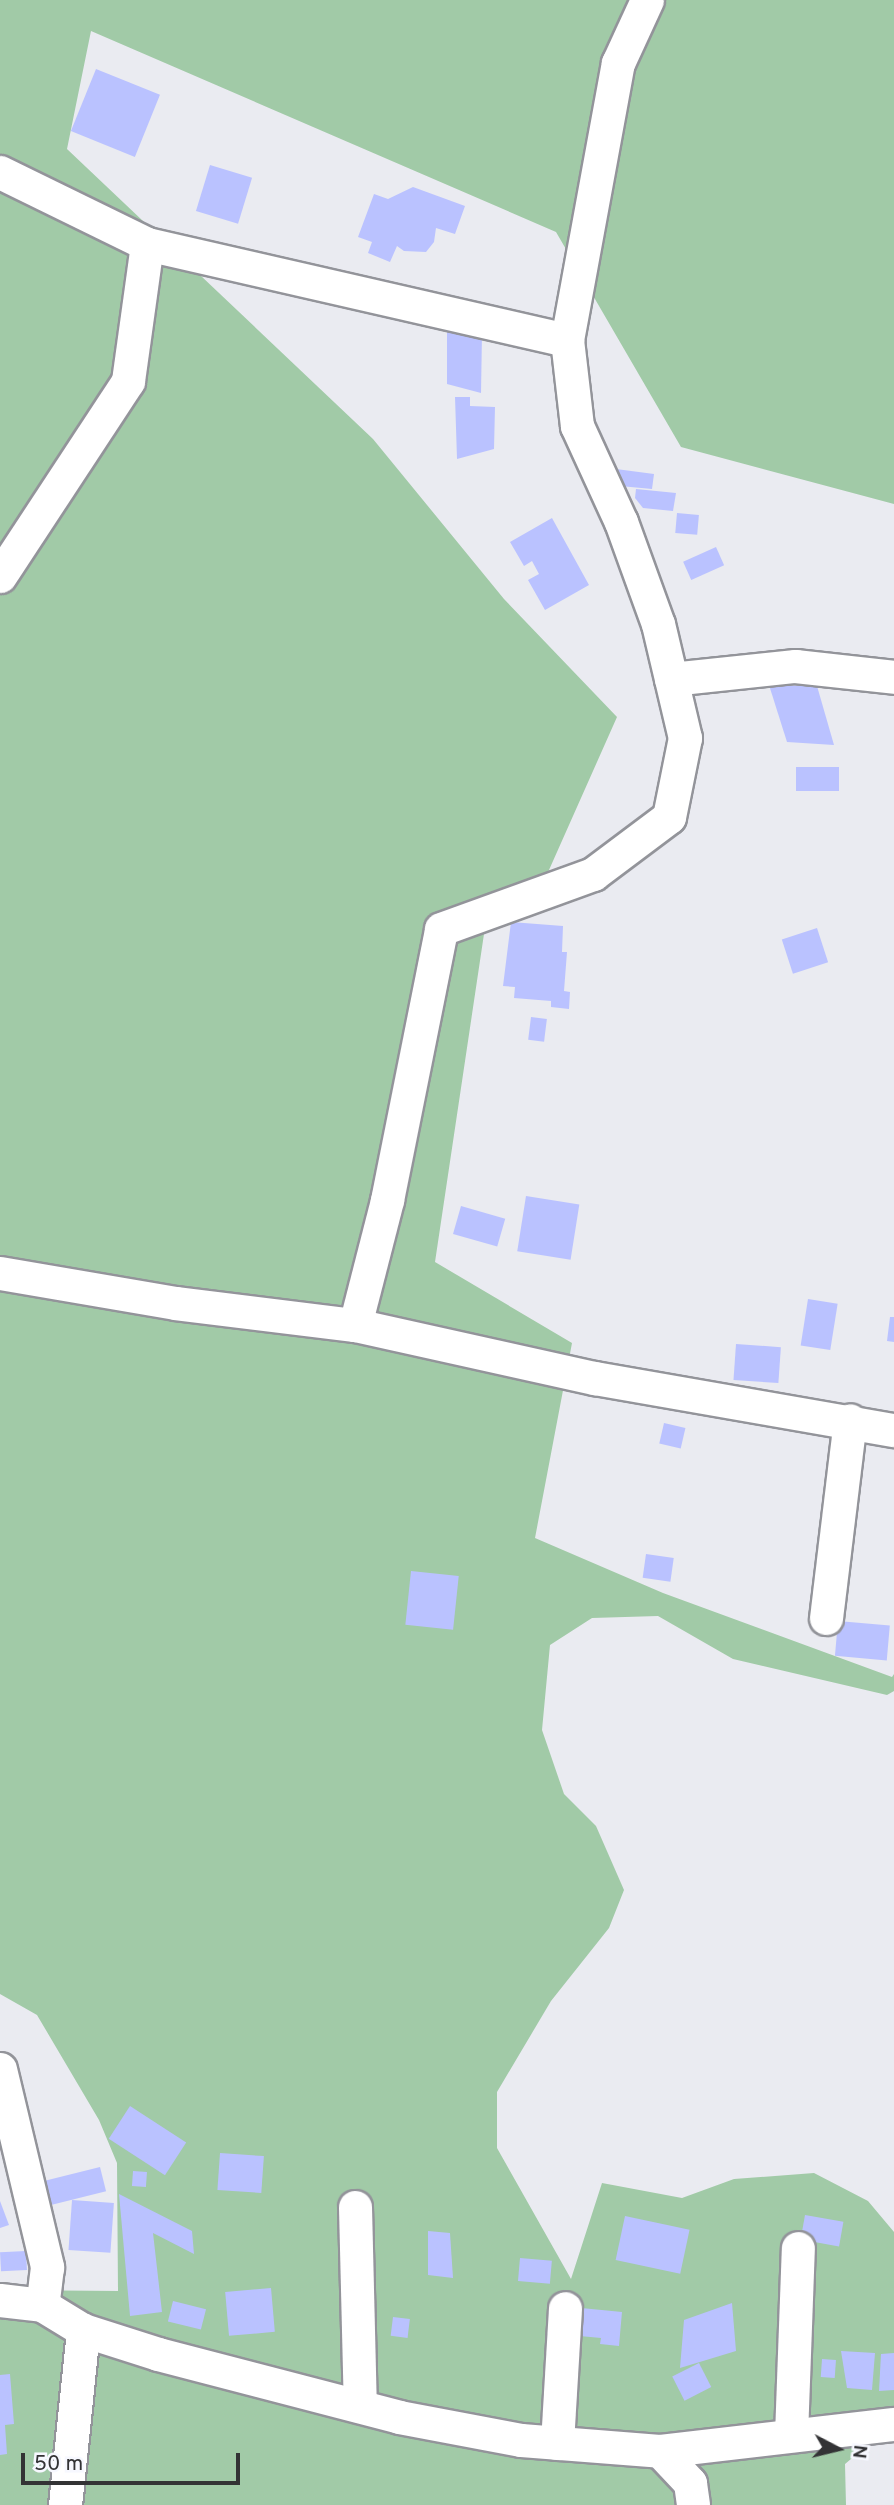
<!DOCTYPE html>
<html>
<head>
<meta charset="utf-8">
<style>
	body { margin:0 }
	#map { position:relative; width:894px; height:2505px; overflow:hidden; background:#eaebf1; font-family:Overpass,sans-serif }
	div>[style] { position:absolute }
	.green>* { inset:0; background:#a1caa7 }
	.building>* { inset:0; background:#bac2ff; transform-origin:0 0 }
	.roads { filter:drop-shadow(2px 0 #93949a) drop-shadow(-2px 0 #93949a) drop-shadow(0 2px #93949a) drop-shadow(0 -2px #93949a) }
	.minor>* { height:33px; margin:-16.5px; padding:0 16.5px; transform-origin:16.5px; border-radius:16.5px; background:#fff }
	span { translate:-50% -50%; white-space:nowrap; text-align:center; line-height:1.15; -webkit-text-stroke:5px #f7f8ff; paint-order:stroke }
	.north { position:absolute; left:803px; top:2414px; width:70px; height:70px; -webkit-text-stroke:5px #f7f8ff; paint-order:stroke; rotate:97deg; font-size:19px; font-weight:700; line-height:28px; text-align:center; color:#333335 }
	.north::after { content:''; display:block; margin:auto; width:24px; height:32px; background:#333335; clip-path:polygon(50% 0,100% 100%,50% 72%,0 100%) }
	.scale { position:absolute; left:21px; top:2453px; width:219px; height:32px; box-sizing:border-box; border:4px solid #333335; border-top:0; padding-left:9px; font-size:21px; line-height:24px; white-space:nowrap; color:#333335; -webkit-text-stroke:5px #f7f8ff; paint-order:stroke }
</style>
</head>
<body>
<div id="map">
	<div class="green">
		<div style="clip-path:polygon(0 0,894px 0,894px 504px,681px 447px,556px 232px,91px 31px,67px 149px,373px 439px,504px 599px,617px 717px,541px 888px,484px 934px,435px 1262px,572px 1343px,535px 1538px,663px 1593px,892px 1677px,894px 1674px,894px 1691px,887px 1695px,733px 1659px,658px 1616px,592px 1618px,550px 1645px,542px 1730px,564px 1794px,596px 1826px,624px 1890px,609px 1928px,551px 2001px,497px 2092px,497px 2148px,571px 2279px,602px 2183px,682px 2198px,734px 2179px,814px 2173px,868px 2201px,894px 2232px,894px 2423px,845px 2464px,846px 2505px,0 2505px,0 2290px,118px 2291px,117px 2163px,99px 2120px,37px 2015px,0 1994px)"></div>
	</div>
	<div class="building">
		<div style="left:96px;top:69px;width:69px;height:67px;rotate:22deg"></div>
		<div style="left:210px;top:165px;width:44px;height:48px;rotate:17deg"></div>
		<div style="clip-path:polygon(413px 187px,465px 206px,455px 234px,436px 228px,434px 242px,426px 252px,404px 251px,397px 246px,390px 262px,368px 253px,372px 242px,358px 237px,374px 194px,388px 199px)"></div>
		<div style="clip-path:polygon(447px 332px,482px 333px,481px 393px,447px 384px)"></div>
		<div style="clip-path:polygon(455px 397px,470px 397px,470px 406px,495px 407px,494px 449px,457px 459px)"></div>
		<div style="clip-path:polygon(616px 469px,654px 474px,652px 489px,620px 486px)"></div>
		<div style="clip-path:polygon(636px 489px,676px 493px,673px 511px,643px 508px,635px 498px)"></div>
		<div style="left:677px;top:513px;width:22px;height:20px;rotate:5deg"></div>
		<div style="clip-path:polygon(552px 518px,589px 585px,545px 610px,528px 580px,539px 574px,532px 561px,524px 566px,510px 542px)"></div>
		<div style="left:716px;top:547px;width:20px;height:36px;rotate:66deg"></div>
		<div style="clip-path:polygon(769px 685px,817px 686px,834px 745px,787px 742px)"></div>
		<div style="left:839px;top:767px;width:24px;height:43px;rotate:90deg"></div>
		<div style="clip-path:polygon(511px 922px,563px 926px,562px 952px,567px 952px,564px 991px,570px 992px,569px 1009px,551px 1007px,551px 1001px,514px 998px,515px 987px,503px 986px)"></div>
		<div style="left:817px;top:928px;width:36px;height:37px;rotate:72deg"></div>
		<div style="left:531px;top:1017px;width:16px;height:23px;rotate:7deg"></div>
		<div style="left:526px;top:1196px;width:54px;height:56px;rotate:9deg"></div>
		<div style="left:461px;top:1206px;width:46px;height:29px;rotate:16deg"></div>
		<div style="left:808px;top:1299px;width:30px;height:47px;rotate:9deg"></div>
		<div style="clip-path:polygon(890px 1317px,894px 1317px,894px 1342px,887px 1341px)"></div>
		<div style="left:736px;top:1344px;width:45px;height:36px;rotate:4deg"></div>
		<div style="left:664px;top:1423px;width:22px;height:21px;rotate:13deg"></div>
		<div style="left:646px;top:1554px;width:28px;height:24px;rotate:8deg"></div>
		<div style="left:411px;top:1571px;width:48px;height:54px;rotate:6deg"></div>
		<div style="left:838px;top:1621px;width:52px;height:35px;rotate:5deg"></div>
		<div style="left:130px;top:2106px;width:67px;height:39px;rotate:33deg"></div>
		<div style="left:220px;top:2153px;width:44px;height:37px;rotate:4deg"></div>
		<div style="left:100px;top:2167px;width:25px;height:65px;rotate:76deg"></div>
		<div style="left:133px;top:2171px;width:14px;height:15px;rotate:4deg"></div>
		<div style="clip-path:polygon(119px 2194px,192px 2231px,194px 2254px,153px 2233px,162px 2312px,130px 2316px)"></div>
		<div style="left:72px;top:2200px;width:42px;height:50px;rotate:4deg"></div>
		<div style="clip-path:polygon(0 2201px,9px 2225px,0 2228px)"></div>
		<div style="left:805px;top:2215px;width:39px;height:25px;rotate:10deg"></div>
		<div style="left:625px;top:2216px;width:66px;height:45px;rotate:12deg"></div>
		<div style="clip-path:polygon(428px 2231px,450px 2233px,453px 2278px,428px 2275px)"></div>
		<div style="left:26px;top:2251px;width:19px;height:26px;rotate:87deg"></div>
		<div style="left:520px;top:2258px;width:32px;height:23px;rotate:5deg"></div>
		<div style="left:271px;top:2288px;width:44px;height:46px;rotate:85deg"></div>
		<div style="left:173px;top:2301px;width:34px;height:21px;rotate:14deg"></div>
		<div style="clip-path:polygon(732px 2303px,736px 2351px,680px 2368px,684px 2320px)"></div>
		<div style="clip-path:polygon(571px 2307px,622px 2312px,619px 2346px,600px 2344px,601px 2338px,569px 2335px)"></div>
		<div style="left:393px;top:2317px;width:17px;height:19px;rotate:7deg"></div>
		<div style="clip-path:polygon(841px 2351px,875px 2353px,872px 2390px,847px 2388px)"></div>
		<div style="clip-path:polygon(894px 2353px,894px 2390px,879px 2391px,881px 2354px)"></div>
		<div style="left:822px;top:2359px;width:14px;height:18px;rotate:4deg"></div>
		<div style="left:699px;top:2363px;width:27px;height:30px;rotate:63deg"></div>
		<div style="clip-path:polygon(10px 2374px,14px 2424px,5px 2425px,7px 2454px,0 2455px,0 2375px)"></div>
	</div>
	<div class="roads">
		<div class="minor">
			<div style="left:0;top:172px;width:164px;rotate:26.1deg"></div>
			<div style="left:147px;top:244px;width:431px;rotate:12.9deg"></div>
			<div style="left:0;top:576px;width:233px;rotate:-56.7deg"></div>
			<div style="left:128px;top:381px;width:138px;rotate:-82.1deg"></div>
			<div style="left:671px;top:679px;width:125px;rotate:-6deg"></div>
			<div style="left:795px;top:666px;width:100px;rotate:6.3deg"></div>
			<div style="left:0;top:1273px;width:178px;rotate:9.7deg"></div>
			<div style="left:175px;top:1303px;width:181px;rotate:7deg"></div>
			<div style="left:355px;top:1325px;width:129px;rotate:-75.6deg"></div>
			<div style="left:387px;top:1200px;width:276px;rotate:-78.7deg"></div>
			<div style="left:441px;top:929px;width:162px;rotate:-19.9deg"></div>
			<div style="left:593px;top:874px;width:95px;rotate:-36.9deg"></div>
			<div style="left:669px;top:817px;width:81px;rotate:-78.6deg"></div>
			<div style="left:685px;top:738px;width:117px;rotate:-103.3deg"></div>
			<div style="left:658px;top:624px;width:109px;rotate:-109.9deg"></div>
			<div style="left:621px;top:522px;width:106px;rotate:-114.6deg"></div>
			<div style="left:577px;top:426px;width:87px;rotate:-96.6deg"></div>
			<div style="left:567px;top:340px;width:282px;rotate:-79.6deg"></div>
			<div style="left:618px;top:63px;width:69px;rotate:-65.3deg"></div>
			<div style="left:355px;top:1325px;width:246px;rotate:12.5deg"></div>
			<div style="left:595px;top:1378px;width:303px;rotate:9.9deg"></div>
			<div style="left:826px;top:1618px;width:199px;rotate:-83.1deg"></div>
			<div style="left:0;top:2069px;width:204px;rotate:76.6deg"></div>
			<div style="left:47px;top:2267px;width:38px;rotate:97deg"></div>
			<div style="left:355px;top:2207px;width:199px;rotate:88.6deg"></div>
			<div style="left:0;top:2300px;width:42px;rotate:6.8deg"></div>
			<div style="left:42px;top:2305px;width:48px;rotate:31.4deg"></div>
			<div style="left:83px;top:2330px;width:79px;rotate:17.7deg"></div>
			<div style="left:158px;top:2354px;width:249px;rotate:14.6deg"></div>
			<div style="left:399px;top:2417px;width:124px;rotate:10.7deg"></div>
			<div style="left:521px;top:2440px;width:139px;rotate:4.5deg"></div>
			<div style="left:660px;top:2451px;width:236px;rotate:-6.6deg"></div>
			<div style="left:791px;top:2435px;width:187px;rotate:-87.9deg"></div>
			<div style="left:557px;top:2443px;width:135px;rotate:-86.6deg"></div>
			<div style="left:660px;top:2451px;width:44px;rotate:46.8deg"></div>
			<div style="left:690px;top:2483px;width:22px;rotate:82deg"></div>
			<div style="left:65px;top:2505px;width:176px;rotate:-84.1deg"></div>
		</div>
	</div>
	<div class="north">N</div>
	<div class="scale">50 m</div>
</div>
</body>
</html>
